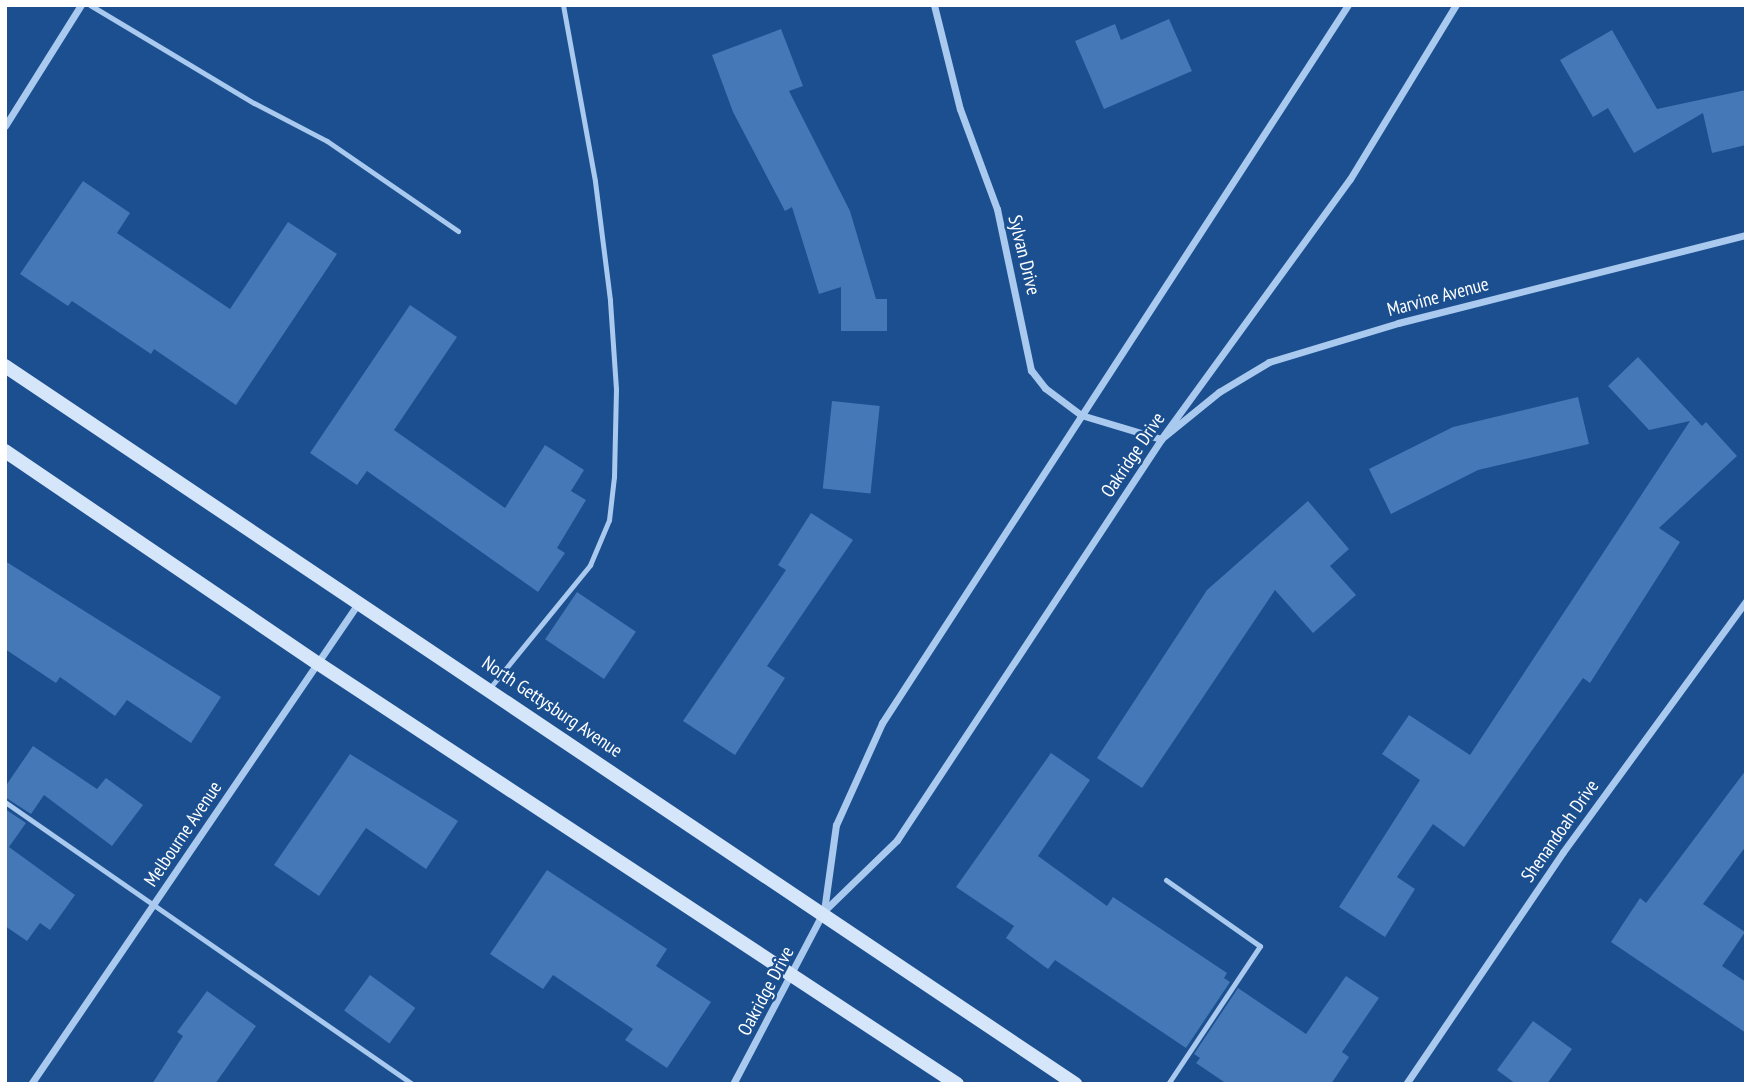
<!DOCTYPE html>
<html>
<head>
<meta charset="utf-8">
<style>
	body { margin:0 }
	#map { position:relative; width:1751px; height:1089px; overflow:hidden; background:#1b4f8f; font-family:"PT Sans Narrow",sans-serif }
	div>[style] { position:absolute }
	.building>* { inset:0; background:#4478b7; transform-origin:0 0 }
	.service>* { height:5px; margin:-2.5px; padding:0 2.5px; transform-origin:2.5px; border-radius:2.5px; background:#a9c9ee }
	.minor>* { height:7px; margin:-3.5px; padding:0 3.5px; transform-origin:3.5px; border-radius:3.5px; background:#a9c9ee }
	.secondary>* { height:14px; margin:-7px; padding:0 7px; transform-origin:7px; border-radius:7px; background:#d6e6fa }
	span { translate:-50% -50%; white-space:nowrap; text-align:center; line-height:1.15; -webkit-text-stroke:5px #1b4f8f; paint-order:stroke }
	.street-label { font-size:19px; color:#fff }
	.frame { position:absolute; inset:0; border:7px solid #fff; pointer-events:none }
</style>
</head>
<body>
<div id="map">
	<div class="building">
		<div style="clip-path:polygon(1169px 19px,1192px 71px,1104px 109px,1075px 41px,1115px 24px,1121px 40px)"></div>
		<div style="clip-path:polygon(781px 29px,803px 86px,789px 91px,850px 211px,876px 299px,887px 299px,887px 331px,841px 331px,841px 287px,819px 294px,792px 207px,785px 211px,733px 112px,712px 55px)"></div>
		<div style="clip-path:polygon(1612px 30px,1657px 109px,1746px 90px,1746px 145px,1712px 153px,1703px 113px,1634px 153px,1608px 108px,1593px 117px,1560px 60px)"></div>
		<div style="clip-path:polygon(83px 181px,130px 213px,117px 233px,230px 309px,288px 222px,337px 254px,236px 405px,154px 349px,151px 354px,72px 301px,68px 306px,20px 274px)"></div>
		<div style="clip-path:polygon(410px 305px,457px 337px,394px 430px,505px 508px,545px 445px,584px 470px,571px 491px,586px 500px,557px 548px,565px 553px,538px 592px,367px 471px,357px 485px,310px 453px)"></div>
		<div style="clip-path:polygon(1638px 357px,1702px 426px,1706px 422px,1737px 456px,1659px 528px,1680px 542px,1590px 683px,1583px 678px,1464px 847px,1433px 824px,1397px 877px,1415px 889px,1385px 937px,1339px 907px,1420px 780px,1382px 754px,1409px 715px,1470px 755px,1690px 421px,1649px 430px,1608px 386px)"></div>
		<div style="clip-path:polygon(1578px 397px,1589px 444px,1478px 470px,1391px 514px,1369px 469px,1453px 427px)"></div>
		<div style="left:832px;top:401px;width:48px;height:88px;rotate:6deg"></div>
		<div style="clip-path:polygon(1308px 501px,1349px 549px,1330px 566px,1356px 595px,1313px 633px,1275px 590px,1142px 788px,1097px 758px,1207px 590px)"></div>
		<div style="clip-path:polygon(811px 513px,853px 540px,767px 666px,785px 678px,735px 755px,683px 721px,786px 570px,778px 565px)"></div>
		<div style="clip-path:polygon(5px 561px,221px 697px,191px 743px,127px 700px,115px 716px,60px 677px,56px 683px,5px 649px)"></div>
		<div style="left:577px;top:592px;width:71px;height:57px;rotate:34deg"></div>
		<div style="clip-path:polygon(33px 746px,97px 789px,106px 778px,143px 805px,112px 846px,44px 795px,31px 814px,5px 797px,5px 787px)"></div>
		<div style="clip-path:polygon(1051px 753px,1090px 780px,1038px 856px,1107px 906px,1113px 897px,1227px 973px,1224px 978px,1230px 982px,1186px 1048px,1055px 960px,1048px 969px,1006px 938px,1014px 926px,956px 887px)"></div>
		<div style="clip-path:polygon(350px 754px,458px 821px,426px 869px,366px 828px,319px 896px,274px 865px)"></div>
		<div style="clip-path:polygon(1746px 770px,1746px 846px,1703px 904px,1745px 932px,1722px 966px,1746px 982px,1746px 1033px,1611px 942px,1640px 898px,1646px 903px)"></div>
		<div style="clip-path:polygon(5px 809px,26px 823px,9px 847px,75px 895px,50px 930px,40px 923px,27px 941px,5px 926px)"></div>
		<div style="clip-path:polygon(547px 870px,667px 949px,656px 966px,711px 1002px,667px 1068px,625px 1040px,633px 1029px,553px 975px,543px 989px,490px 954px)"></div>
		<div style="left:370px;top:975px;width:56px;height:44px;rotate:36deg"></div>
		<div style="clip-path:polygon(1346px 976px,1379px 998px,1342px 1052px,1349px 1057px,1331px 1084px,1227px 1084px,1196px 1063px,1200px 1058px,1194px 1054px,1238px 988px,1306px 1034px)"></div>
		<div style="clip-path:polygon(207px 991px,256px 1026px,215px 1084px,152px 1084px,183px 1036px,177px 1032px)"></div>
		<div style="clip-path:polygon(1533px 1021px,1572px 1049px,1547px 1084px,1516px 1084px,1497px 1070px)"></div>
	</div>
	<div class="service">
		<div style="left:90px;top:5px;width:191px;rotate:30.9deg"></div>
		<div style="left:254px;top:103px;width:82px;rotate:27.5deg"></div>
		<div style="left:327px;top:141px;width:159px;rotate:34.5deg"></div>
		<div style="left:489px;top:689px;width:160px;rotate:-50.8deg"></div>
		<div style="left:590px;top:565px;width:49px;rotate:-67.1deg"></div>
		<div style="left:609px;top:520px;width:43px;rotate:-83.4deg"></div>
		<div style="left:614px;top:477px;width:88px;rotate:-88.7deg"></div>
		<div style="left:616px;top:389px;width:89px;rotate:-93.9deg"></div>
		<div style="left:610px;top:300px;width:120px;rotate:-97.2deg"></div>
		<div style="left:595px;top:181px;width:179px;rotate:-100.3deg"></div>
		<div style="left:5px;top:802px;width:495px;rotate:34.7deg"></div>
		<div style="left:1166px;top:880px;width:115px;rotate:35.1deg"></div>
		<div style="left:1260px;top:946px;width:166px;rotate:123.7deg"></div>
	</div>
	<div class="minor">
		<div style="left:934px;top:5px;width:107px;rotate:76deg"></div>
		<div style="left:960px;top:109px;width:107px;rotate:69.7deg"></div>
		<div style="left:997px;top:209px;width:165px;rotate:78.1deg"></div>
		<div style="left:1031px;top:370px;width:23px;rotate:52deg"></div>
		<div style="left:1045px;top:388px;width:45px;rotate:36.9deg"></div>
		<div style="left:1081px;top:415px;width:84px;rotate:16.7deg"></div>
		<div style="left:1161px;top:439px;width:75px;rotate:-39deg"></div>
		<div style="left:1219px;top:392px;width:58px;rotate:-31deg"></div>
		<div style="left:1269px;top:362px;width:135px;rotate:-16.8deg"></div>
		<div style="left:1398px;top:323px;width:359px;rotate:-14.2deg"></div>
		<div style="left:5px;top:126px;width:143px;rotate:-57.9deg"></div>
		<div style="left:824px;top:911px;width:102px;rotate:-44.2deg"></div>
		<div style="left:897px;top:840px;width:480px;rotate:-56.6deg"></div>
		<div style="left:1161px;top:439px;width:321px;rotate:-54deg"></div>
		<div style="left:1350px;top:179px;width:204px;rotate:-58.7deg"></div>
		<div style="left:31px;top:1084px;width:583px;rotate:-55.76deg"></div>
		<div style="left:733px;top:1084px;width:195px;rotate:-62.3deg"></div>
		<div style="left:824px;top:911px;width:87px;rotate:-82.1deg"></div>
		<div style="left:836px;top:825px;width:112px;rotate:-65.7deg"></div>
		<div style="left:882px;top:723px;width:856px;rotate:-57.02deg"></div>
		<div style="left:1406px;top:1084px;width:280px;rotate:-55.9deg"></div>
		<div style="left:1563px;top:852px;width:311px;rotate:-53.9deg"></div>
	</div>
	<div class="secondary">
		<div style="left:5px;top:366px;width:1289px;rotate:33.86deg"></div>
		<div style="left:5px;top:451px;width:379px;rotate:34.2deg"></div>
		<div style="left:319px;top:664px;width:764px;rotate:33.36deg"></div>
	</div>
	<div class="street-label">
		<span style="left:1024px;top:255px;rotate:76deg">Sylvan Drive</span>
		<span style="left:1438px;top:297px;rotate:-15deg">Marvine Avenue</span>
		<span style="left:1133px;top:455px;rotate:-56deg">Oakridge Drive</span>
		<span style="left:552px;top:707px;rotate:34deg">North Gettysburg Avenue</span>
		<span style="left:1560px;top:831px;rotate:-55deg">Shenandoah Drive</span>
		<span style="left:183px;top:834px;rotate:-56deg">Melbourne Avenue</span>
		<span style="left:766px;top:991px;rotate:-62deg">Oakridge Drive</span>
	</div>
	<div class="frame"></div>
</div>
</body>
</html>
